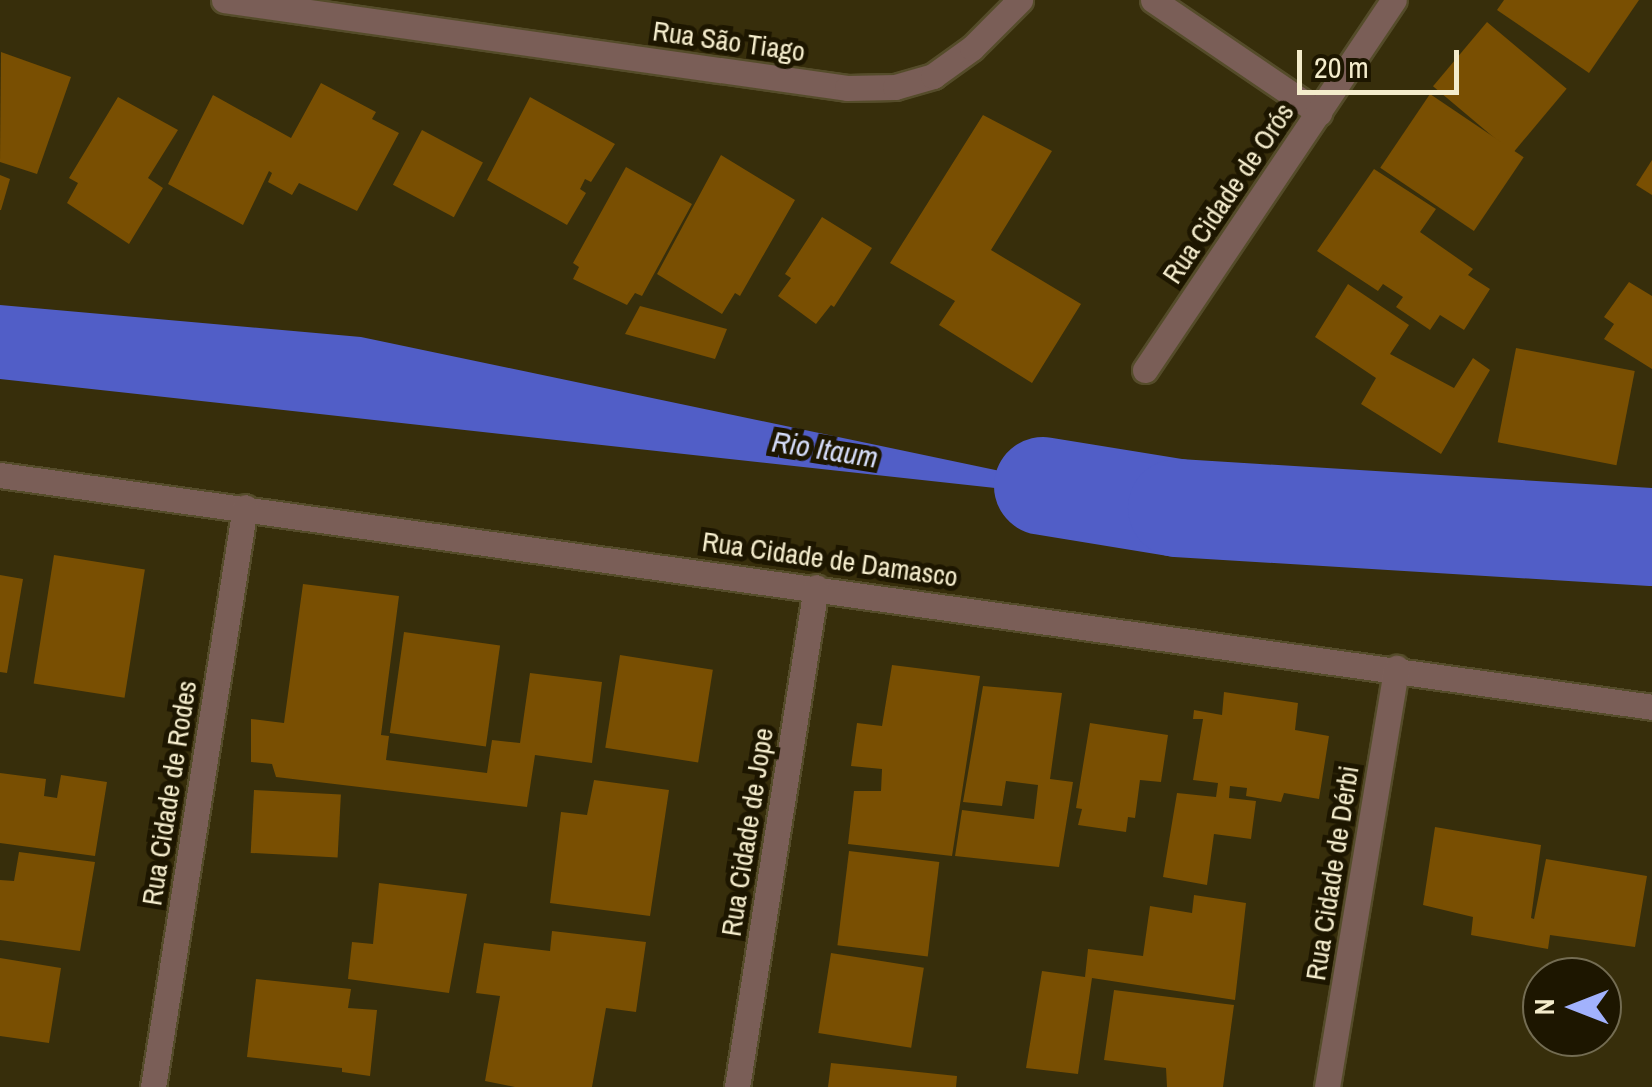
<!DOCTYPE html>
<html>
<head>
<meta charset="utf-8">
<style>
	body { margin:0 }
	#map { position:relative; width:1652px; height:1087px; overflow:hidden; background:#372e0b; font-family:"Archivo Narrow",sans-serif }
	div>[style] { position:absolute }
	.water>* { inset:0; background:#515ec7 }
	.river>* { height:98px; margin:-49px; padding:0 49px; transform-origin:49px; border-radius:49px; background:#515ec7 }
	.building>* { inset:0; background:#794f02; transform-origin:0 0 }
	.roads { filter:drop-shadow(2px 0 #554c2a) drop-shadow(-2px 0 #554c2a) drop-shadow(0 2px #554c2a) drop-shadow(0 -2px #554c2a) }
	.minor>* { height:25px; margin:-12.5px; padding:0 12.5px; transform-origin:12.5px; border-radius:12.5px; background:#7a5e57 }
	span { translate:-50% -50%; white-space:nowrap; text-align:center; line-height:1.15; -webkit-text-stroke:10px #1d1600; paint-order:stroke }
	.street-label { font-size:28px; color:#f4eccc }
	.water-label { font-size:30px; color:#d5dcf8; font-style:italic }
	.north { position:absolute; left:1522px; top:957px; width:100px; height:100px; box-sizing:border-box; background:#1d1600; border:2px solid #736c52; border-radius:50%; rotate:270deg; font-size:28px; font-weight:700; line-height:40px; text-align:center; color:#f4eccc }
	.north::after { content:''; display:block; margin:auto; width:35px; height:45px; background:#a2b2fd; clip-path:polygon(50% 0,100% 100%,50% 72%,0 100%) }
	.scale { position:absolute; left:1297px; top:50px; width:162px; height:45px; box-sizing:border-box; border:5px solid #f4eccc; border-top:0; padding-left:12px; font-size:30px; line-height:35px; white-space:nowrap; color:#f4eccc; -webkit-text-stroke:8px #1d1600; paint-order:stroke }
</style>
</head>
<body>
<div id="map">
	<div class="water">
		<div style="clip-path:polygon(0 305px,361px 337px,1177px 508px,0 379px)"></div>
	</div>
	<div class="river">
		<div style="left:1043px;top:486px;width:136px;rotate:9.3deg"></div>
		<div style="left:1177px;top:508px;width:476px;rotate:3.5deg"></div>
	</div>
	<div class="building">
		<div style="clip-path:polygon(1504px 0,1639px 0,1589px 73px,1497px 10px)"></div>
		<div style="left:1487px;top:22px;width:104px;height:84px;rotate:40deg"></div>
		<div style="clip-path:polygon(1px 52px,71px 77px,37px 174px,0 162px)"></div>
		<div style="clip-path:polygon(321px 83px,376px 112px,372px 119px,399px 133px,357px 211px,299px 183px,292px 195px,268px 182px,272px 173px,269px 171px,243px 225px,168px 184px,213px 95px,291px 138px)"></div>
		<div style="left:1430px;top:94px;width:113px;height:89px;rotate:34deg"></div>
		<div style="clip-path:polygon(118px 97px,178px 130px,148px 178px,163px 188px,129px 244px,67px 203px,78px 183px,69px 178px)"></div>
		<div style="clip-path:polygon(530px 97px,615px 144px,591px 182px,585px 179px,580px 189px,586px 193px,567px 225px,487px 180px)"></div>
		<div style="clip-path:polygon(983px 115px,1052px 151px,991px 250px,1081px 304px,1032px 383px,939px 325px,955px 301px,890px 263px)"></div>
		<div style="left:422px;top:130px;width:69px;height:62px;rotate:28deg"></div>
		<div style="clip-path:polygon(721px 155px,795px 200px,740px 296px,735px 293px,722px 314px,657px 274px)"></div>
		<div style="clip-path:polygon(1652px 160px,1652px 195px,1636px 185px)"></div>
		<div style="clip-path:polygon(626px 167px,692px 204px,642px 296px,635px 293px,627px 305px,573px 279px,579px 267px,573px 263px)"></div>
		<div style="clip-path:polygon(1374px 169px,1436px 209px,1420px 232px,1473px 269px,1468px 275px,1490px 289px,1464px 330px,1440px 315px,1430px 330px,1396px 307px,1403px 297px,1383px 284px,1378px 291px,1317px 251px)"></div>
		<div style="clip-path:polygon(0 175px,10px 179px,1px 210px,0 210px)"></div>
		<div style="clip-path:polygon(822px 217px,872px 248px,834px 307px,831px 305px,816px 324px,778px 296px,791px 278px,785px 274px)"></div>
		<div style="clip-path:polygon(1629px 282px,1652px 296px,1652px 369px,1604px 339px,1614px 324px,1604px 317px)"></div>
		<div style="clip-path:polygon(1348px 284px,1409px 325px,1390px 354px,1454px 388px,1473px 358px,1490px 370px,1441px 454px,1361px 404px,1376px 378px,1315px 337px)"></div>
		<div style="clip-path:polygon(640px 306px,727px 329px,715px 359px,625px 334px)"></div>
		<div style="left:1516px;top:348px;width:121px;height:96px;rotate:11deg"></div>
		<div style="left:54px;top:555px;width:92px;height:130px;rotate:9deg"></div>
		<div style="clip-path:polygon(0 575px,23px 579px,7px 673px,0 672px)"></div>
		<div style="clip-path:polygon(303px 584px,399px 596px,381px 735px,389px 736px,386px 760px,487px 773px,492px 740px,520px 743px,530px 673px,602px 682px,592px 763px,535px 755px,527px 807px,276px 777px,272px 764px,251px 762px,251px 719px,284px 723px)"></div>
		<div style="left:404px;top:632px;width:97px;height:102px;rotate:8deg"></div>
		<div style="left:620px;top:655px;width:94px;height:94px;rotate:9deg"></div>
		<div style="clip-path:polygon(892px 665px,980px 676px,952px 856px,848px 844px,854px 791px,881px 791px,882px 769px,851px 766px,857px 723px,882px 726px)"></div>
		<div style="clip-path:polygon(983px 686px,1062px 693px,1050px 779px,1073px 782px,1059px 867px,955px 856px,962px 810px,1034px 819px,1038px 785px,1006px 781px,1002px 806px,963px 802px)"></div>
		<div style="clip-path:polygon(1224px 692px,1298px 703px,1295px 730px,1329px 736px,1319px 799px,1284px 793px,1281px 802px,1246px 796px,1247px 788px,1230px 786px,1229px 798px,1256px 801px,1251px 839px,1214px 834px,1207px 885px,1163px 877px,1177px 793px,1216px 797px,1218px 783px,1193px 780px,1203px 719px,1193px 719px,1194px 710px,1222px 715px)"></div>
		<div style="clip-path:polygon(1090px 723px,1168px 735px,1161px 782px,1140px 780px,1135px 818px,1128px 817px,1126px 832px,1078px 825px,1082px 809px,1076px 808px)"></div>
		<div style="clip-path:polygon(0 773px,46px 779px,44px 796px,57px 798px,61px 775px,107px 782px,95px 856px,0 843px)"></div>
		<div style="clip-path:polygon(594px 780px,669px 790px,650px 916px,550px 903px,561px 812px,587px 815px)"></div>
		<div style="left:254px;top:790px;width:87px;height:63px;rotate:3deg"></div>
		<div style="clip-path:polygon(1435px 827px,1541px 845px,1531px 918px,1534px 919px,1546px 859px,1647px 876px,1635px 947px,1550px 935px,1548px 949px,1471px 935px,1473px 917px,1423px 905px)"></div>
		<div style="left:849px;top:851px;width:91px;height:95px;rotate:7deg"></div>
		<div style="clip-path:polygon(19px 852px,95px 862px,80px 951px,0 940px,0 880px,14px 881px)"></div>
		<div style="clip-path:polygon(379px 883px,467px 894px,449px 993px,348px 979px,352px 942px,373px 944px)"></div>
		<div style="clip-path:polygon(1194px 895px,1246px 903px,1235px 1000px,1092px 978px,1078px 1074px,1026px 1068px,1042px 971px,1085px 977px,1088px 949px,1143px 956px,1150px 906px,1192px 913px)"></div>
		<div style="clip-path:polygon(552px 931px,646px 942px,636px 1012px,606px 1008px,592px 1087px,515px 1087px,485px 1081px,500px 996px,476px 993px,484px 943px,550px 951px)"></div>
		<div style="left:831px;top:953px;width:94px;height:81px;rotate:9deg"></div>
		<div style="clip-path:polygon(0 958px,61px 968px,49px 1043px,0 1036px)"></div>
		<div style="clip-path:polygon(256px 979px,351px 989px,348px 1008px,377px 1010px,370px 1076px,342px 1072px,342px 1068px,247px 1057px)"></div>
		<div style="clip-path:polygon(1114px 990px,1234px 1005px,1223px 1087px,1167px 1087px,1166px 1068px,1104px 1060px)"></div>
		<div style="clip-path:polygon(831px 1063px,957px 1076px,956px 1087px,828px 1087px)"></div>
	</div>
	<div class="roads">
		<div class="minor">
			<div style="left:224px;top:0;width:629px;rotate:8.04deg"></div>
			<div style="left:847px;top:88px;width:48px;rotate:-1.2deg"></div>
			<div style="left:895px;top:87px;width:40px;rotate:-16deg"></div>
			<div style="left:933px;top:76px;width:48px;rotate:-35.7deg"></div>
			<div style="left:972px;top:48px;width:68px;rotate:-45deg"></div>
			<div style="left:1153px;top:0;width:201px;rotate:34.2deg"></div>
			<div style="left:1145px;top:370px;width:446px;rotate:-56.1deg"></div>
			<div style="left:0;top:475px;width:1668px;rotate:7.99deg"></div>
			<div style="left:153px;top:1087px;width:587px;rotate:-80.99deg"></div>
			<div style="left:737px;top:1087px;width:506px;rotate:-81.02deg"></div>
			<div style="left:1327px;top:1087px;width:425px;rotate:-80.6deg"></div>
		</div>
	</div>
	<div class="street-label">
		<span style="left:729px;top:41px;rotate:8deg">Rua São Tiago</span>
		<span style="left:1228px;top:193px;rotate:-56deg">Rua Cidade de Orós</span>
		<span style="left:830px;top:559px;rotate:8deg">Rua Cidade de Damasco</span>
		<span style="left:169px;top:793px;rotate:-81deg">Rua Cidade de Rodes</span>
		<span style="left:747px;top:832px;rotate:-81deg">Rua Cidade de Jope</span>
		<span style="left:1332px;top:873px;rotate:-81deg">Rua Cidade de Dérbi</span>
	</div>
	<div class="water-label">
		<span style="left:825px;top:449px;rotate:9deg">Rio Itaum</span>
	</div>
	<div class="north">N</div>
	<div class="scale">20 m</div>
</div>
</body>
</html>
